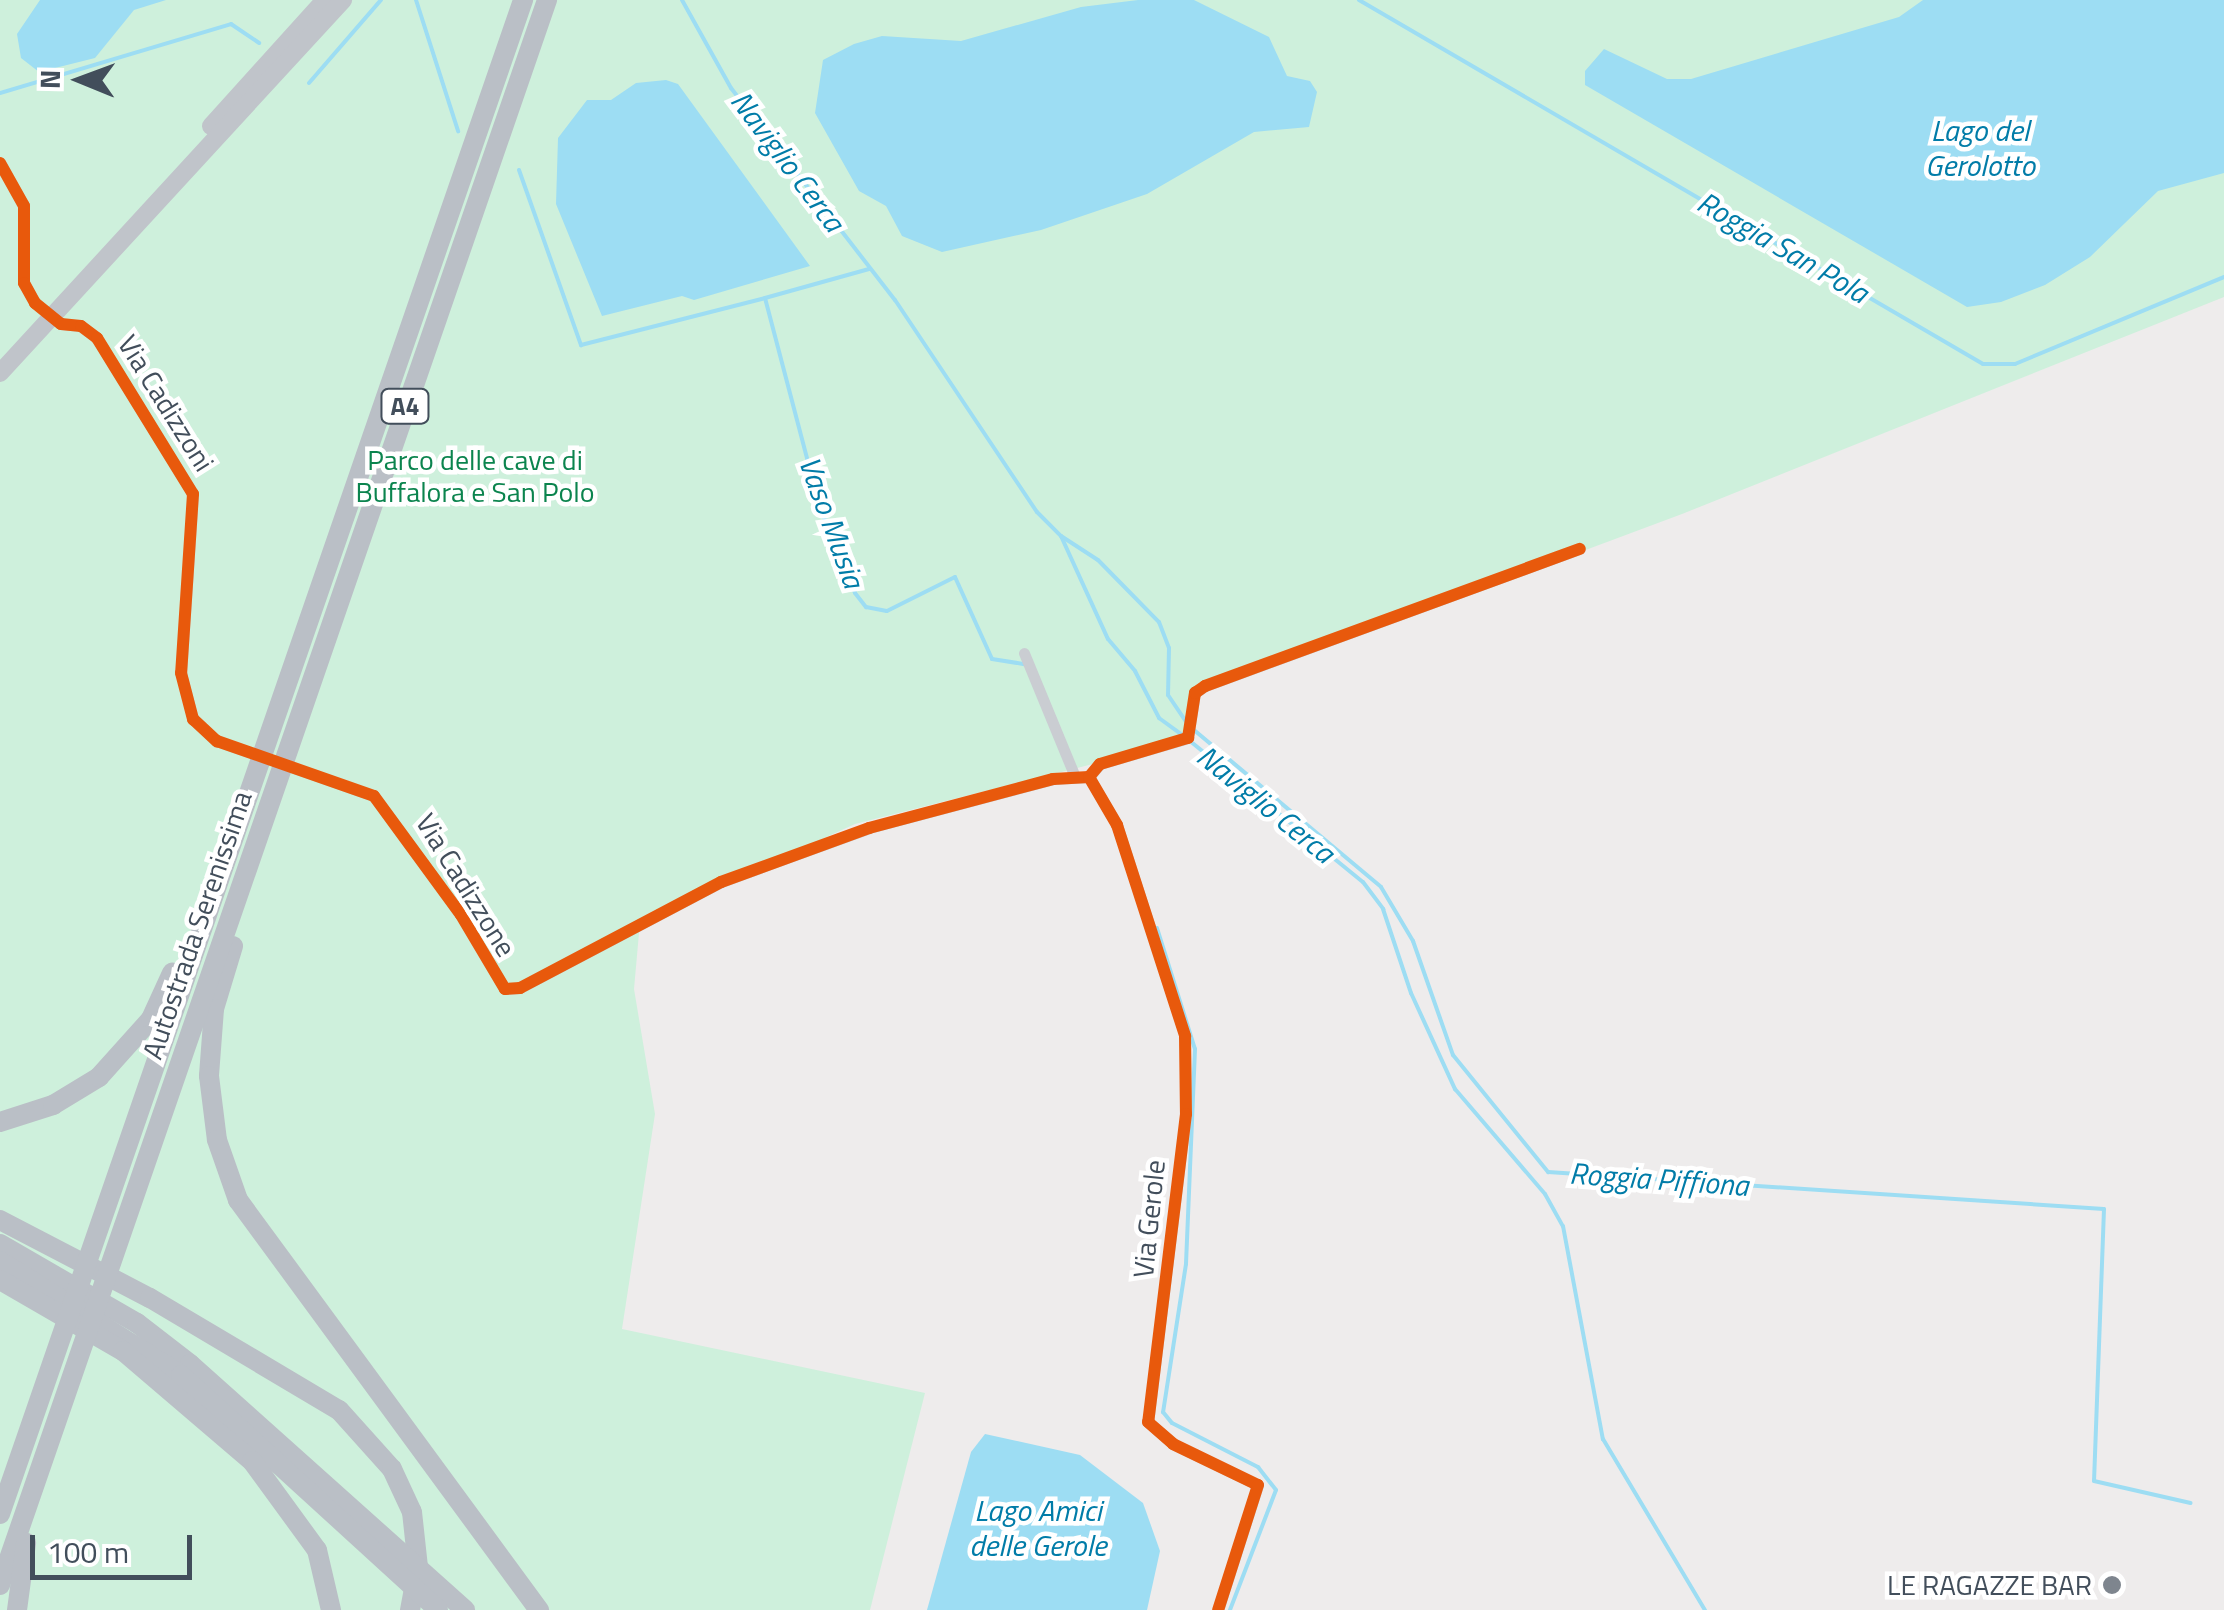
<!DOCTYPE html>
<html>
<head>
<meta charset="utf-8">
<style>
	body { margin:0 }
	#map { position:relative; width:2224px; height:1610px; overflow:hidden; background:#eeecec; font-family:"Titillium Web",sans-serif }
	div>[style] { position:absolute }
	.green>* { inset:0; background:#cef0dc }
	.water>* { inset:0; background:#9dddf3 }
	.stream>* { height:4px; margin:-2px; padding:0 2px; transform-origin:2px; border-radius:2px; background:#9dddf3 }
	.minor>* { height:11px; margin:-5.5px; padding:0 5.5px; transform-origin:5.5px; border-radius:5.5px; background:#cacdd2 }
	.trunk>* { height:18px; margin:-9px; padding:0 9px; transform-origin:9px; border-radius:9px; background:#c0c4ca }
	.motorway>* { height:20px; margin:-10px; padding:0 10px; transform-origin:10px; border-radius:10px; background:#babfc6 }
	.cycleway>* { height:12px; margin:-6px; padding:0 6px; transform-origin:6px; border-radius:6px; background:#e8590c }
	.dots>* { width:28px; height:28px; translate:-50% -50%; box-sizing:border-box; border:5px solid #fff; border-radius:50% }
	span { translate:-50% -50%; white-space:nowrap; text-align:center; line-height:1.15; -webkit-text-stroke:9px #fff; paint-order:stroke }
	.shield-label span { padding:2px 8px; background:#fff; border:2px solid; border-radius:8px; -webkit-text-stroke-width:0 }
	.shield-label { font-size:25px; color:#424e5b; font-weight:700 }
	.street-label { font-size:28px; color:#424e5b }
	.park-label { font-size:28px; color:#0b844e }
	.poi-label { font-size:28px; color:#424e5b }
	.right { translate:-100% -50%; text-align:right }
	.water-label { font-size:30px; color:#017ca8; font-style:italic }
	.north { position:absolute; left:30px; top:30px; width:100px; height:100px; -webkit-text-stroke:8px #fff; paint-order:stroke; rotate:271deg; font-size:28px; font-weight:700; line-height:40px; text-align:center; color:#424e5b }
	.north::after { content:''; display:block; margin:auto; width:35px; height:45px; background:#424e5b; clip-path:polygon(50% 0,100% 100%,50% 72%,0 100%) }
	.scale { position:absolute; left:30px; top:1535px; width:162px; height:45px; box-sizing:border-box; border:5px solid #424e5b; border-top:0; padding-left:12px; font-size:30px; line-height:35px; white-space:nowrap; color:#424e5b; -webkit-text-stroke:8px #fff; paint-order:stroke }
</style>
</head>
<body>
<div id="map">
	<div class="green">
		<div style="clip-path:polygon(0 0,2224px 0,2224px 297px,1682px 514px,1194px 696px,1191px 734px,1180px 742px,855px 824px,640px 922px,634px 989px,655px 1114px,622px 1329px,925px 1393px,870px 1610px,0 1610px)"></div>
	</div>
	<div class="water">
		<div style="clip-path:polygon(40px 0,166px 0,134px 10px,95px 58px,39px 72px,21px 58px,17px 34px)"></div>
		<div style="clip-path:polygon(1138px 0,1194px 0,1269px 37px,1287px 76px,1310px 81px,1317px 92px,1309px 127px,1254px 132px,1147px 194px,1041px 230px,942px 252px,902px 236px,886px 206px,859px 191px,815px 113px,823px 60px,854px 44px,882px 36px,961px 41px,1081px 7px)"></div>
		<div style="clip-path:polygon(1923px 0,2224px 0,2224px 173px,2158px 191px,2090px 257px,2045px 285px,2001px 302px,1967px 307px,1585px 85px,1585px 71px,1604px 49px,1667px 79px,1691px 79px,1899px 17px)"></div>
		<div style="clip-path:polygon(666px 80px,678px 84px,810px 266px,694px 300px,682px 296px,602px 316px,556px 204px,558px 138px,587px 100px,611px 100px,636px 83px)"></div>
		<div style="clip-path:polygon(985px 1434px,1080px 1455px,1143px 1503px,1160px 1551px,1147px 1610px,927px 1610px,971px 1452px)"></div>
	</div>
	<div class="stream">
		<div style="left:416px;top:0;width:138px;rotate:72.2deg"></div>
		<div style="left:682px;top:0;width:101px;rotate:60.9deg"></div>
		<div style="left:731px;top:88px;width:268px;rotate:52.3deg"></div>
		<div style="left:895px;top:300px;width:255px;rotate:56.2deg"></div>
		<div style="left:1037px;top:512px;width:34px;rotate:45deg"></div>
		<div style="left:1061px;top:536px;width:113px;rotate:65.5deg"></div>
		<div style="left:1108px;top:639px;width:42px;rotate:49.8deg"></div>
		<div style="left:1135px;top:671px;width:53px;rotate:62.9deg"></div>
		<div style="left:1159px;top:718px;width:29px;rotate:36deg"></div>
		<div style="left:1359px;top:0;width:722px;rotate:30.26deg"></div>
		<div style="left:1983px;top:364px;width:32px"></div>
		<div style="left:2015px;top:364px;width:226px;rotate:-22.6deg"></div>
		<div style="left:309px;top:83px;width:110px;rotate:-49.1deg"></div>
		<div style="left:0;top:93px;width:241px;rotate:-16.6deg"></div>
		<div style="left:231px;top:24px;width:34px;rotate:34deg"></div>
		<div style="left:519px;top:170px;width:186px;rotate:70.5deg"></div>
		<div style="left:581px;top:345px;width:190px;rotate:-14.3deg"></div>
		<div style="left:765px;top:298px;width:217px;rotate:75.3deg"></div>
		<div style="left:820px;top:508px;width:92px;rotate:67.6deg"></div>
		<div style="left:855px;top:593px;width:18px;rotate:52deg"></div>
		<div style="left:866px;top:607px;width:21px;rotate:11deg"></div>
		<div style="left:887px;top:611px;width:76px;rotate:-26.6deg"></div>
		<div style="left:955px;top:577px;width:90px;rotate:65.7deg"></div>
		<div style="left:992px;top:659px;width:33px;rotate:9deg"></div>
		<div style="left:765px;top:298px;width:108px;rotate:-15.6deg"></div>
		<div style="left:1061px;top:536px;width:44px;rotate:33deg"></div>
		<div style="left:1098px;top:560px;width:87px;rotate:45.5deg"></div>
		<div style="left:1159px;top:622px;width:28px;rotate:69deg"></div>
		<div style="left:1169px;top:648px;width:47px;rotate:91.2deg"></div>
		<div style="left:1168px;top:695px;width:34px;rotate:56deg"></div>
		<div style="left:1194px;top:730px;width:244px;rotate:40deg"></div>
		<div style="left:1381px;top:887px;width:63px;rotate:59.3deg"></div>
		<div style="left:1413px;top:941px;width:121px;rotate:70.7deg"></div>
		<div style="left:1453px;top:1055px;width:151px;rotate:50.9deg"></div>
		<div style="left:1548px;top:1172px;width:557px;rotate:3.81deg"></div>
		<div style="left:2104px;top:1209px;width:272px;rotate:92.1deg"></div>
		<div style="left:2094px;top:1481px;width:99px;rotate:12.8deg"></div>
		<div style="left:1190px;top:741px;width:223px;rotate:39.2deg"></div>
		<div style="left:1363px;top:882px;width:34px;rotate:53deg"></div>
		<div style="left:1383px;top:909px;width:89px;rotate:71.6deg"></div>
		<div style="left:1411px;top:993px;width:106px;rotate:65.4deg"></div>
		<div style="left:1455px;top:1089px;width:138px;rotate:49.4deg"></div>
		<div style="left:1545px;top:1194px;width:37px;rotate:61deg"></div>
		<div style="left:1563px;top:1226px;width:217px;rotate:79.4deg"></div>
		<div style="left:1603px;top:1439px;width:199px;rotate:59.2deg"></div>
		<div style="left:1157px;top:928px;width:127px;rotate:72.6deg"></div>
		<div style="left:1195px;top:1049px;width:215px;rotate:92.4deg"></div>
		<div style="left:1186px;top:1264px;width:150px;rotate:98.8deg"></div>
		<div style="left:1163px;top:1412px;width:14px;rotate:51deg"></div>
		<div style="left:1172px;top:1423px;width:97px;rotate:27.1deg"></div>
		<div style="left:1258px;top:1467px;width:29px;rotate:52deg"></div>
		<div style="left:1276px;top:1490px;width:129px;rotate:111deg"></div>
	</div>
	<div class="minor">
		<div style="left:0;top:163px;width:49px;rotate:60.8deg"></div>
		<div style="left:24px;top:206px;width:77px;rotate:90deg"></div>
		<div style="left:24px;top:283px;width:23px;rotate:61deg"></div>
		<div style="left:35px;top:303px;width:33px;rotate:39deg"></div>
		<div style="left:61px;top:324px;width:20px;rotate:6deg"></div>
		<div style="left:81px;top:326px;width:20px;rotate:37deg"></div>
		<div style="left:97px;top:338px;width:183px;rotate:58.4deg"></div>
		<div style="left:193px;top:494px;width:179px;rotate:93.8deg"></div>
		<div style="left:181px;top:673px;width:48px;rotate:75.4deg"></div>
		<div style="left:193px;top:719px;width:33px;rotate:43deg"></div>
		<div style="left:217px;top:741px;width:166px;rotate:19.3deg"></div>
		<div style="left:374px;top:796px;width:147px;rotate:53.8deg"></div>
		<div style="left:461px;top:915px;width:86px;rotate:59.3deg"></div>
		<div style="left:505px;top:989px;width:15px;rotate:-4deg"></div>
		<div style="left:520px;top:988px;width:227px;rotate:-27.8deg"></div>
		<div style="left:721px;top:882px;width:158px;rotate:-20deg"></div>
		<div style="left:869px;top:828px;width:190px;rotate:-14.9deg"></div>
		<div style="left:1053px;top:779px;width:36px;rotate:-3deg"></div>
		<div style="left:1089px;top:777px;width:56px;rotate:59.7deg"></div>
		<div style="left:1117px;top:825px;width:222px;rotate:72.1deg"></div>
		<div style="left:1185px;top:1036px;width:78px;rotate:89.3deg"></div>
		<div style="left:1186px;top:1114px;width:310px;rotate:97deg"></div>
		<div style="left:1148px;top:1422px;width:33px;rotate:41deg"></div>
		<div style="left:1173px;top:1444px;width:94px;rotate:25.8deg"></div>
		<div style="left:1258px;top:1485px;width:131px;rotate:107.7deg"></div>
		<div style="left:1024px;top:653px;width:134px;rotate:67.6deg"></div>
		<div style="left:1089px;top:777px;width:17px;rotate:-50deg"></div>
		<div style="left:1100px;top:764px;width:92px;rotate:-16.5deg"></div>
		<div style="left:1188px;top:738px;width:46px;rotate:-81.2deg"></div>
		<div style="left:1195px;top:693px;width:12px;rotate:-35deg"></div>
		<div style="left:1205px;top:686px;width:399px;rotate:-20.1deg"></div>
	</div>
	<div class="trunk">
		<div style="left:211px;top:126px;width:170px;rotate:-47.9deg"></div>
		<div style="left:0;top:373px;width:507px;rotate:-47.4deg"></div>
	</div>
	<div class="motorway">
		<div style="left:233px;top:946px;width:66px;rotate:106.8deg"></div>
		<div style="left:214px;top:1009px;width:67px;rotate:94.3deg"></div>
		<div style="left:209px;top:1076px;width:64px;rotate:82.9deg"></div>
		<div style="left:217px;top:1140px;width:64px;rotate:70.7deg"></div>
		<div style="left:238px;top:1200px;width:509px;rotate:53.72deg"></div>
		<div style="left:0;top:1122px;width:56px;rotate:-17.8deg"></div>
		<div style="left:53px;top:1105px;width:54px;rotate:-31.3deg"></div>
		<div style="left:99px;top:1077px;width:78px;rotate:-48.1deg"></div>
		<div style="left:151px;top:1019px;width:51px;rotate:-65.5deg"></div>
		<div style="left:0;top:1220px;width:169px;rotate:27.5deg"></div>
		<div style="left:150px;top:1298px;width:220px;rotate:30.7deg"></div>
		<div style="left:339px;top:1410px;width:79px;rotate:48.1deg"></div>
		<div style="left:392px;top:1469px;width:47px;rotate:65.1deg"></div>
		<div style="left:412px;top:1512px;width:55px;rotate:83.8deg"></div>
		<div style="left:418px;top:1567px;width:44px;rotate:100.5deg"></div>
		<div style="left:0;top:1244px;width:158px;rotate:30deg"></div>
		<div style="left:137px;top:1323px;width:67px;rotate:37.7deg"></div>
		<div style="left:190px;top:1364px;width:369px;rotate:41.8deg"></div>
		<div style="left:0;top:1261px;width:214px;rotate:32.2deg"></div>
		<div style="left:181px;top:1375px;width:348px;rotate:42.4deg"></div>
		<div style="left:0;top:1280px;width:142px;rotate:30deg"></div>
		<div style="left:123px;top:1351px;width:170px;rotate:40.5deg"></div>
		<div style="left:252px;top:1461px;width:110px;rotate:53.9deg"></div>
		<div style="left:317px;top:1550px;width:62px;rotate:76.9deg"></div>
		<div style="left:0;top:1514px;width:1602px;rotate:-70.94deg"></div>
		<div style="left:0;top:1585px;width:1677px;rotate:-70.96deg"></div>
		<div style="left:17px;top:1610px;width:68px;rotate:-82.3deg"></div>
	</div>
	<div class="cycleway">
		<div style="left:0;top:163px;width:49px;rotate:60.8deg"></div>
		<div style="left:24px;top:206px;width:77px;rotate:90deg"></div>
		<div style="left:24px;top:283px;width:23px;rotate:61deg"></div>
		<div style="left:35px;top:303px;width:33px;rotate:39deg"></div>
		<div style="left:61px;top:324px;width:20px;rotate:6deg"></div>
		<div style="left:81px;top:326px;width:20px;rotate:37deg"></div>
		<div style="left:97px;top:338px;width:183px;rotate:58.4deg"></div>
		<div style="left:193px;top:494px;width:179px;rotate:93.8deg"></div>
		<div style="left:181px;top:673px;width:48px;rotate:75.4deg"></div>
		<div style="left:193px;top:719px;width:33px;rotate:43deg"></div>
		<div style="left:217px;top:741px;width:166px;rotate:19.3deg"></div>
		<div style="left:374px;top:796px;width:147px;rotate:53.8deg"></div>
		<div style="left:461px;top:915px;width:86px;rotate:59.3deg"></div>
		<div style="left:505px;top:989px;width:15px;rotate:-4deg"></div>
		<div style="left:520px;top:988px;width:227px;rotate:-27.8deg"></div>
		<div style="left:721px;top:882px;width:158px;rotate:-20deg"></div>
		<div style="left:869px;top:828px;width:190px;rotate:-14.9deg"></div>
		<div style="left:1053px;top:779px;width:36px;rotate:-3deg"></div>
		<div style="left:1089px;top:777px;width:56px;rotate:59.7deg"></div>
		<div style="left:1117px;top:825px;width:222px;rotate:72.1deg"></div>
		<div style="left:1185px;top:1036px;width:78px;rotate:89.3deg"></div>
		<div style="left:1186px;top:1114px;width:310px;rotate:97deg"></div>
		<div style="left:1148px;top:1422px;width:33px;rotate:41deg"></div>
		<div style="left:1173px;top:1444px;width:94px;rotate:25.8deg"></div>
		<div style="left:1258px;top:1485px;width:131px;rotate:107.7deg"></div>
		<div style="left:1089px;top:777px;width:17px;rotate:-50deg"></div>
		<div style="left:1100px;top:764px;width:92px;rotate:-16.5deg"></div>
		<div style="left:1188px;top:738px;width:46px;rotate:-81.2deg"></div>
		<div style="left:1195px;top:693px;width:12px;rotate:-35deg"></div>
		<div style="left:1205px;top:686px;width:399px;rotate:-20.1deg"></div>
	</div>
	<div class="dots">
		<div style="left:2112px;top:1585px;background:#7e858e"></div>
	</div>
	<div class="shield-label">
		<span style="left:405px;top:406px">A4</span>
	</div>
	<div class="street-label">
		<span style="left:166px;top:403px;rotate:58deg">Via Cadizzoni</span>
		<span style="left:466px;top:885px;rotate:58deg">Via Cadizzone</span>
		<span style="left:197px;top:925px;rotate:-71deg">Autostrada Serenissima</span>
		<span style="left:1149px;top:1219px;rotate:-84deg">Via Gerole</span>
	</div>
	<div class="park-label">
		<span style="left:475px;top:476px">Parco delle cave di<br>Buffalora e San Polo</span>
	</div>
	<div class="poi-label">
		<span class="right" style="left:2092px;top:1585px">LE RAGAZZE BAR</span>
	</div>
	<div class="water-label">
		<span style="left:1980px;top:147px">Lago del<br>Gerolotto</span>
		<span style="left:788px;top:161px;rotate:53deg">Naviglio Cerca</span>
		<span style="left:1783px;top:247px;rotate:30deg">Roggia San Pola</span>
		<span style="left:832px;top:522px;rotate:70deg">Vaso Musia</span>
		<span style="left:1266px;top:804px;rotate:39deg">Naviglio Cerca</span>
		<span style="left:1659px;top:1179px;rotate:4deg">Roggia Piffiona</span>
		<span style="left:1038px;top:1527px">Lago Amici<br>delle Gerole</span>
	</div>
	<div class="north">N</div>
	<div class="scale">100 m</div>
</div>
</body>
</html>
